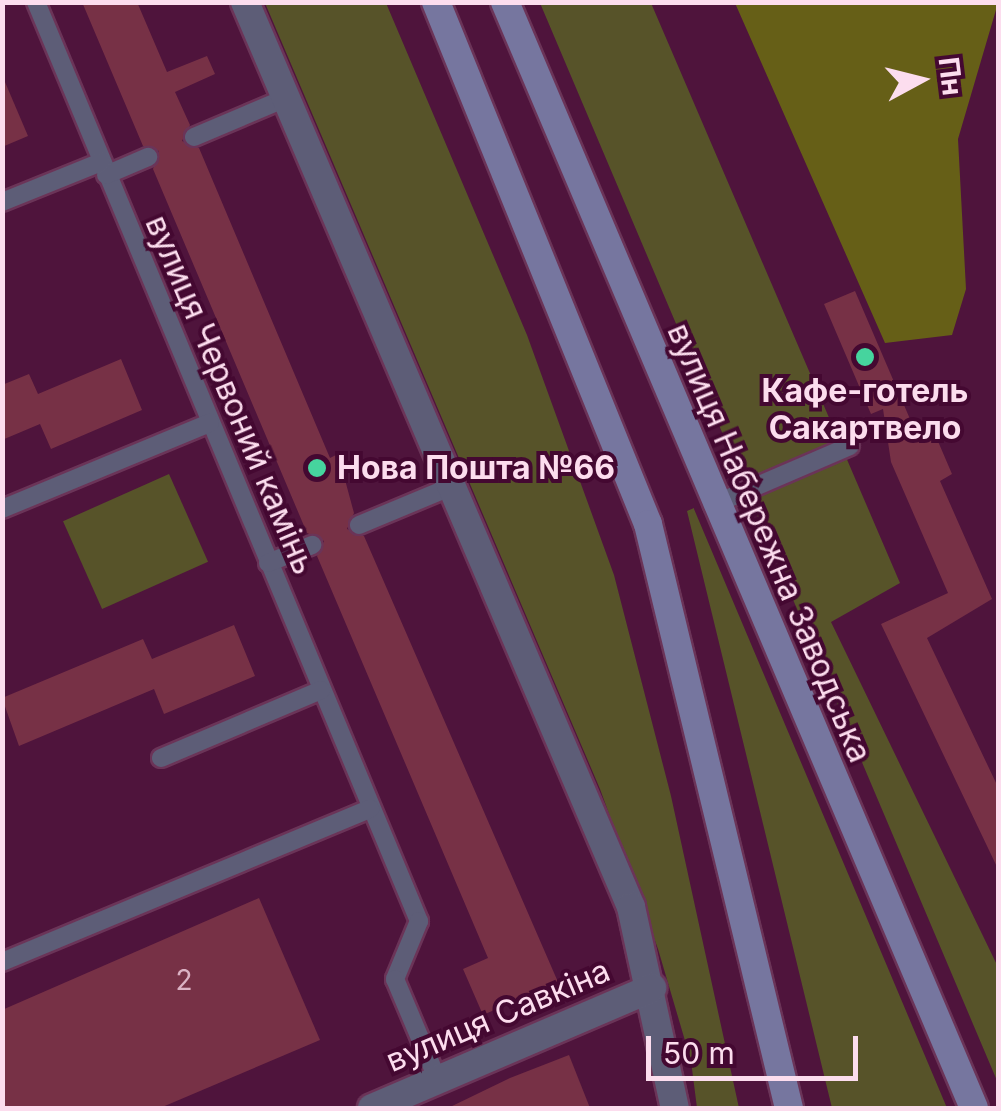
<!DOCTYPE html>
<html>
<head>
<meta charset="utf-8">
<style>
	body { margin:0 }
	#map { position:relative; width:1001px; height:1111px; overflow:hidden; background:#4f143c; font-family:Inter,sans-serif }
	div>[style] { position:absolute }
	.green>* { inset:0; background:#575329; transform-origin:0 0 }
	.forest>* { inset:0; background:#665f17 }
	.building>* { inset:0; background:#773146 }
	.roads { filter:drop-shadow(2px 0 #6b3458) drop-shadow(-2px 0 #6b3458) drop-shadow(0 2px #6b3458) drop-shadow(0 -2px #6b3458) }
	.service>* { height:18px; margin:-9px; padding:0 9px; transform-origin:9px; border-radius:9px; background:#5d5d77 }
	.minor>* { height:28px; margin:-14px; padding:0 14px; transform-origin:14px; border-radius:14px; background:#5d5d77 }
	.secondary>* { height:28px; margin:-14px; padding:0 14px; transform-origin:14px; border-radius:14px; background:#76769f }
	.dots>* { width:28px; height:28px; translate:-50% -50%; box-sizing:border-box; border:5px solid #440831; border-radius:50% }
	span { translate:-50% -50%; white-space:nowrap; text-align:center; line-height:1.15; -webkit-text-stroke:8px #440831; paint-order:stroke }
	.number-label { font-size:28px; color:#dbb2c4 }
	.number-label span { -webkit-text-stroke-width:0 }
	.poi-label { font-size:32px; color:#fcddee; font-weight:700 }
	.left { translate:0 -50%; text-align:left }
	.street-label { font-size:32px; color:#fcddee }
	.frame { position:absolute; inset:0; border:5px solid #fcddee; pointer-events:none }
	.north { position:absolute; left:871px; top:30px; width:100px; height:100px; -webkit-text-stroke:8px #440831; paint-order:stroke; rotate:83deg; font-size:28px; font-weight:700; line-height:40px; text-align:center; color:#fcddee }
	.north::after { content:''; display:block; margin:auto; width:35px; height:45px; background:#fcddee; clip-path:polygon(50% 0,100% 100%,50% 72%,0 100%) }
	.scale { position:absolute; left:646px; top:1036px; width:212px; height:45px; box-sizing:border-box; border:5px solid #fcddee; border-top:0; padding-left:12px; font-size:30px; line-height:35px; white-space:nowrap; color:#fcddee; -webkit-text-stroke:8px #440831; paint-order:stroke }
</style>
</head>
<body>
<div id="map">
	<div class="green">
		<div style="clip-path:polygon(265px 3px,386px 3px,527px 335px,614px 575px,671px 796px,739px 1108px,697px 1108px,691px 1061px,658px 949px,600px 789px)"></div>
		<div style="clip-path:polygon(540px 3px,651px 3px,900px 583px,831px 622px,998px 967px,998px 1083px)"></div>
		<div style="left:169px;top:474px;width:96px;height:116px;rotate:66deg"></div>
		<div style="clip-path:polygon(694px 508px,694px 509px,947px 1108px,832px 1108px,687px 511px)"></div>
	</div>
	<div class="forest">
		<div style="clip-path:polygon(735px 3px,998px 3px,958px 139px,966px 289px,952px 335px,885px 343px)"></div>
	</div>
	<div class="building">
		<div style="clip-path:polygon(82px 2px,137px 2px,167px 72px,207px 56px,215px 74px,175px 92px,190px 125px,182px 141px,199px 148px,330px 458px,338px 454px,354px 513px,347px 529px,364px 536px,558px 982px,483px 1015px,463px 969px,488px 958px,317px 556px,324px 541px,307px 533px,153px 169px,159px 151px,143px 146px)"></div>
		<div style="clip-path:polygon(2px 75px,28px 136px,2px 147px)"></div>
		<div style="clip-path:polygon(855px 291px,916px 433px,931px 425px,952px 474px,940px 481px,992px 599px,927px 638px,998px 787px,998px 869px,881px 624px,948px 593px,891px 462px,883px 409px,871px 414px,824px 304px)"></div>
		<div style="clip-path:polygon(121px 359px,142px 410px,51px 449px,40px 424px,2px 440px,2px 385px,29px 374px,38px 394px)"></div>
		<div style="clip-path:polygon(234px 625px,255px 676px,164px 714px,154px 689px,19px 746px,2px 698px,143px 639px,152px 659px)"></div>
		<div style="clip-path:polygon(259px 898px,320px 1040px,160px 1108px,2px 1108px,2px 1010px)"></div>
		<div style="clip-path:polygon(569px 1055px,590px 1108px,448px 1108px,510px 1078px)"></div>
	</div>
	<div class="roads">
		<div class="service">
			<div style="left:36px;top:2px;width:996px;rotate:67.38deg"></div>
			<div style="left:419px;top:921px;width:63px;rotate:112.5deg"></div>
			<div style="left:395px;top:979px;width:111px;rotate:67.1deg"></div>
			<div style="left:194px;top:137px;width:100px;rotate:-23deg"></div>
			<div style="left:106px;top:175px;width:46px;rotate:-23.2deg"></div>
			<div style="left:2px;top:202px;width:107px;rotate:-22deg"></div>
			<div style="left:713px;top:505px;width:149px;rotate:-23.3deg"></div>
			<div style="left:2px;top:509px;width:225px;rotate:-22.5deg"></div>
			<div style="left:359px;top:525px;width:104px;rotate:-22.6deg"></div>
			<div style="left:268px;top:563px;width:48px;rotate:-22.2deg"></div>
			<div style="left:161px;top:758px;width:174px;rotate:-23deg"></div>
			<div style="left:2px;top:962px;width:399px;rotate:-22.6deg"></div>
		</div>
		<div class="minor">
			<div style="left:245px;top:2px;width:984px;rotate:66.9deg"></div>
			<div style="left:631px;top:907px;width:206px;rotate:77.7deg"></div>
			<div style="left:372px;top:1108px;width:305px;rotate:-23.2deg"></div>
		</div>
		<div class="secondary">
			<div style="left:436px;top:2px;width:563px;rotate:67.9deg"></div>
			<div style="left:648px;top:524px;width:601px;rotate:76.43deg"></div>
			<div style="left:505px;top:2px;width:1201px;rotate:67.02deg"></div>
		</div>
	</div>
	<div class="dots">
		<div style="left:865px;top:357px;background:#46d49e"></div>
		<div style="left:317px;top:468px;background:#46d49e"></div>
	</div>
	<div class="number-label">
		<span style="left:184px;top:980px">2</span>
	</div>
	<div class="poi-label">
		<span style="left:865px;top:410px">Кафе-готель<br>Сакартвело</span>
		<span class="left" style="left:337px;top:468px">Нова Пошта №66</span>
	</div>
	<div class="street-label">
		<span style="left:230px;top:395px;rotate:67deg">вулиця Червоний камінь</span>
		<span style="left:769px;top:543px;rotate:67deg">вулиця Набережна Заводська</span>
		<span style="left:498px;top:1016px;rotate:-23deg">вулиця Савкіна</span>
	</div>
	<div class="frame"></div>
	<div class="north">Пн</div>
	<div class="scale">50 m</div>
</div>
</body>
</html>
